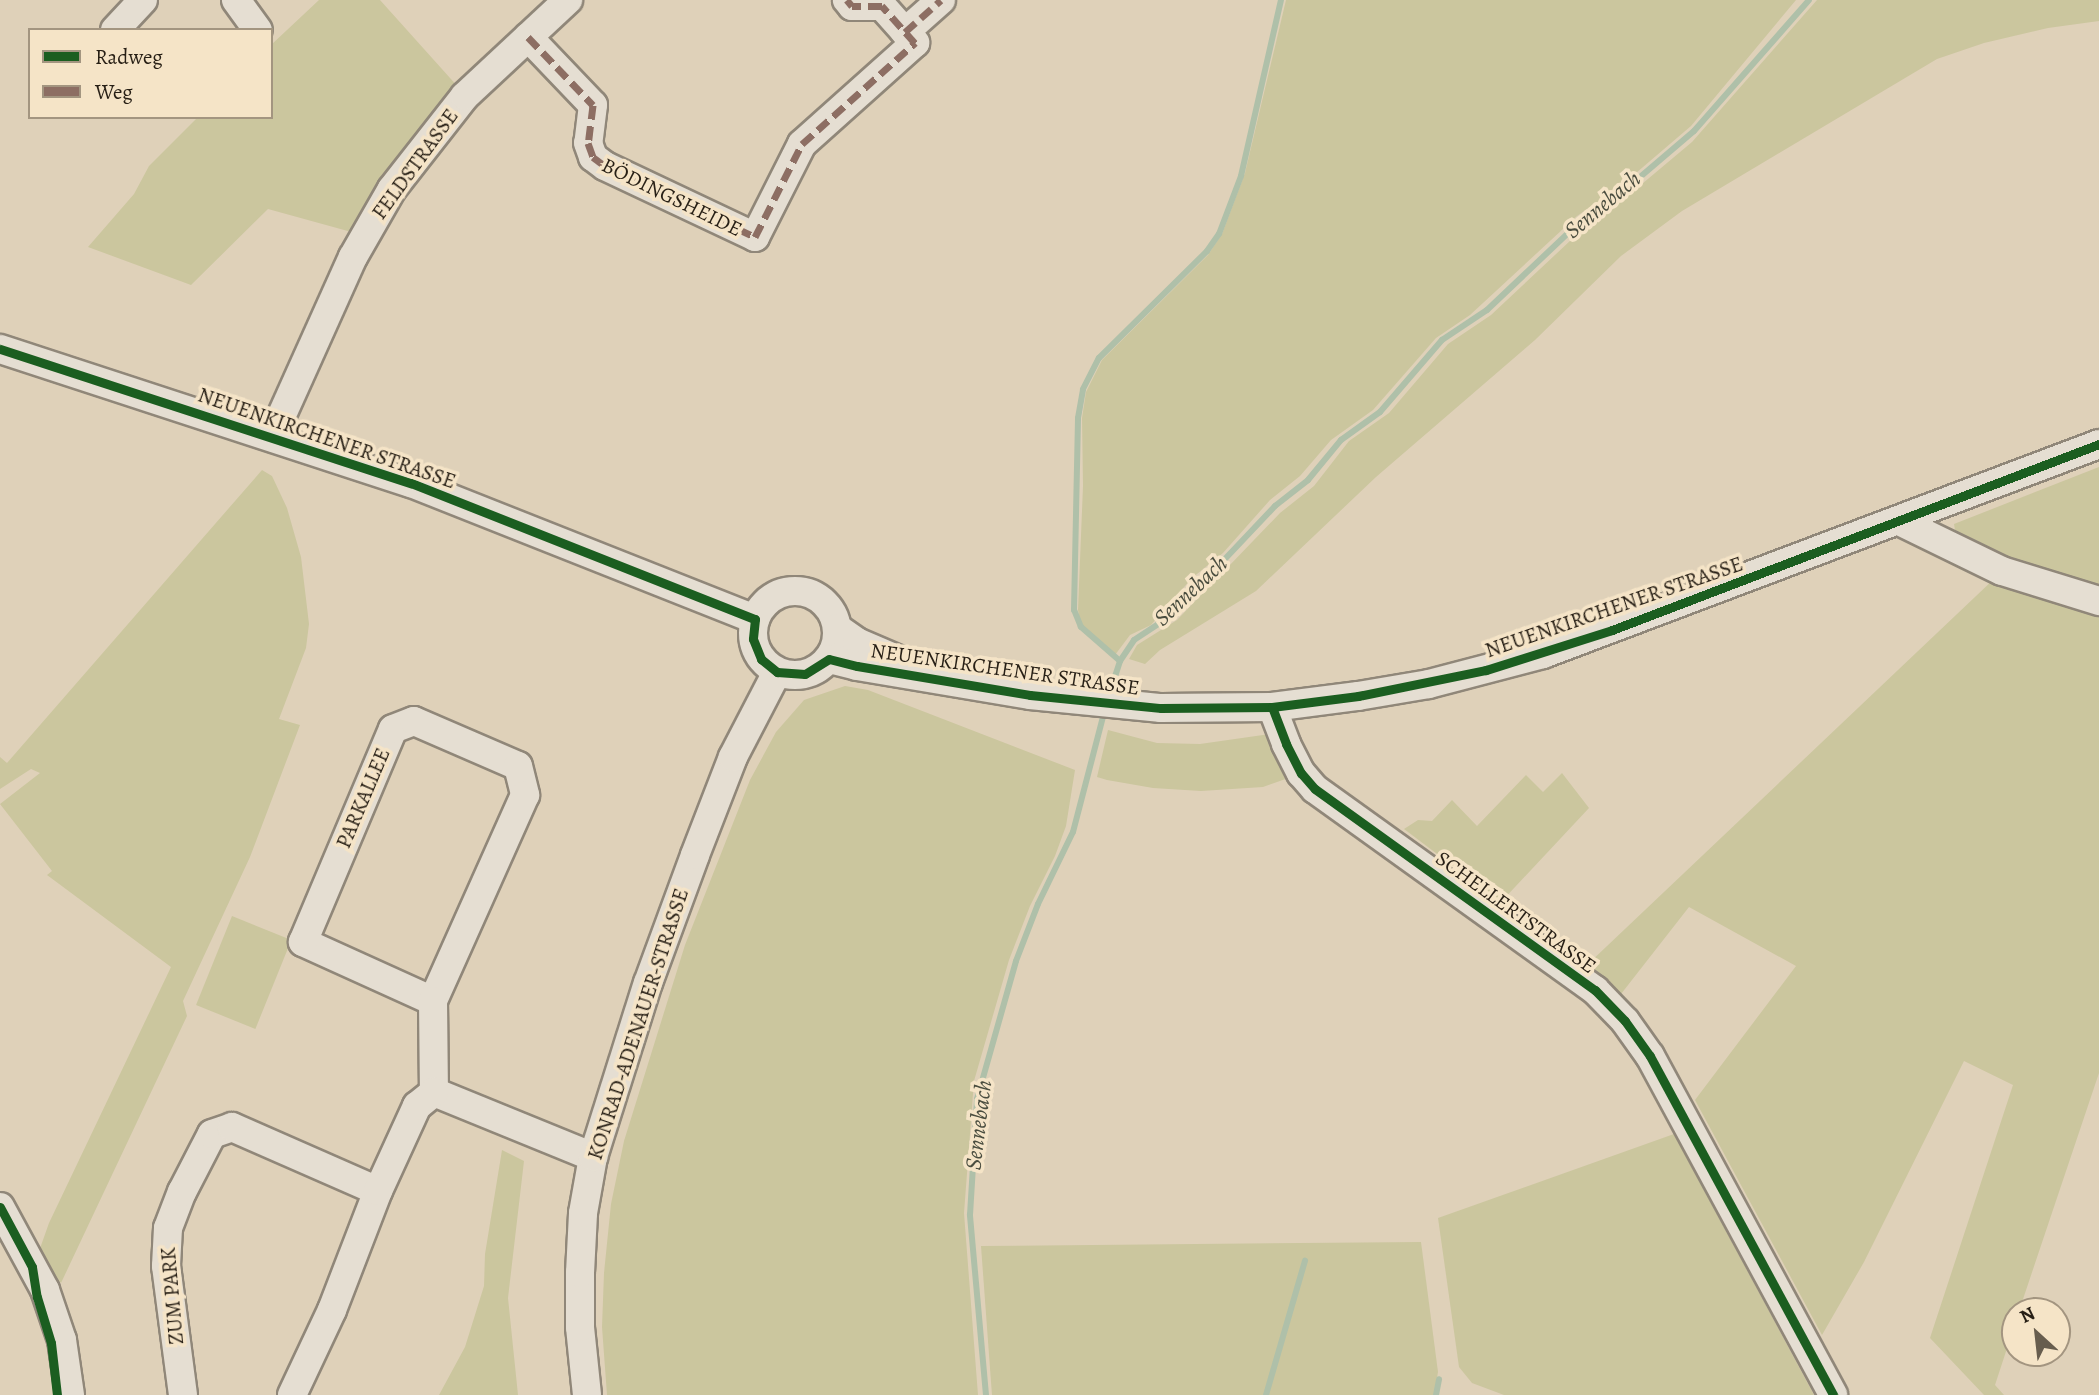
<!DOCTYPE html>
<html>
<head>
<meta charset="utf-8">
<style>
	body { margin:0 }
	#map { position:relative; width:2099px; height:1395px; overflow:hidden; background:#dfd1b9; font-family:Alegreya,serif }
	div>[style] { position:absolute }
	.green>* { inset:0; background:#cbc69e; transform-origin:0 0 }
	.stream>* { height:6px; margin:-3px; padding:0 3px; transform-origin:3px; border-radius:3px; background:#afc0a9 }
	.roads { filter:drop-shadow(2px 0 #908779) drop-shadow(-2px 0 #908779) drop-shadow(0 2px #908779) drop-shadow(0 -2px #908779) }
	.minor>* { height:28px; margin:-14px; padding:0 14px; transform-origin:14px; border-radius:14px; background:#e5ded2 }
	.minor>.ring { margin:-14px; padding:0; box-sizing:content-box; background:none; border:28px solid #e5ded2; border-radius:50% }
	.quiet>* { height:7px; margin-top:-3.5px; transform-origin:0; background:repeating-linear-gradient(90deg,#8d6e63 0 14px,transparent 0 21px) }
	.cycleway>* { height:9px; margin:-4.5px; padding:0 4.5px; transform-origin:4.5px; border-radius:4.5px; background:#1b5e20 }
	span { translate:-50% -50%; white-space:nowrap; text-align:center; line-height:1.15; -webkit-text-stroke:7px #f5e4c7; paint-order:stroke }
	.street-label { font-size:21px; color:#271f15 }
	.water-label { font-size:23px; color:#4a4d3f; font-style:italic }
	.legend { position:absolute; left:28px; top:28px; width:245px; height:91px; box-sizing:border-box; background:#f5e4c7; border:2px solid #a39580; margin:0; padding:9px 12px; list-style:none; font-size:21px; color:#271f15 }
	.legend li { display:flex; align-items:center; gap:14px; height:35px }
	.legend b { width:35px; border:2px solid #a39580 }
	.north { position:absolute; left:2001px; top:1297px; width:70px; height:70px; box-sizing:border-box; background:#f5e4c7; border:2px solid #a39580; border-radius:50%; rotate:333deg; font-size:19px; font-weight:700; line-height:28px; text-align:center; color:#271f15 }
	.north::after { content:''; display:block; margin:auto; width:24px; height:32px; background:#675d4e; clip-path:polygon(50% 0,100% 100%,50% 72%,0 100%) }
</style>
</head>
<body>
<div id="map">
	<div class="green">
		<div style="clip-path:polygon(319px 0,380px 0,459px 88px,355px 233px,268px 209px,191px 285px,88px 247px,134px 194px,149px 166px,198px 117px,271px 117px,271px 45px)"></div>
		<div style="clip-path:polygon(1286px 0,1796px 0,1691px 126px,1622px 185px,1577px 216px,1470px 315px,1436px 338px,1373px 410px,1331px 440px,1300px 476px,1270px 500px,1223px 553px,1192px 578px,1151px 625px,1130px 635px,1115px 655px,1081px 627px,1078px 610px,1083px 486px,1082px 418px,1086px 392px,1102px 360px,1208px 255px,1222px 234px,1245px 173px)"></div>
		<div style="clip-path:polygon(1817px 0,2099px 0,2099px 21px,2048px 28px,1984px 43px,1937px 59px,1682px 211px,1621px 256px,1535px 340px,1376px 477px,1256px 591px,1160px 650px,1145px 664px,1129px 659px,1137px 645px,1177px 620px,1280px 513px,1314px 486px,1349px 441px,1389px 413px,1448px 344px,1491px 315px,1587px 225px,1630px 194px,1692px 142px)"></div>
		<div style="clip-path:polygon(2099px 467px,2099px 591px,2001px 560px,1956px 536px,1954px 524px)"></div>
		<div style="clip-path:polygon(262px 470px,272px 476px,287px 508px,301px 557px,309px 624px,306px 648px,279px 719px,300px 725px,250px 857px,183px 1001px,187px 1016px,61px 1283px,38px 1254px,49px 1223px,171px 967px,47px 875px,52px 871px,0 804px,40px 773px,31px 769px,0 789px,0 757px,7px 763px)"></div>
		<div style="clip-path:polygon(1995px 578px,2099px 615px,2099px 1073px,2019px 1311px,2015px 1311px,2015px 1324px,1995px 1385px,2004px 1395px,1984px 1395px,1930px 1338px,2013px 1085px,1964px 1061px,1864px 1262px,1822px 1335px,1695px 1100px,1796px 966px,1689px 907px,1621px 994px,1587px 965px)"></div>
		<div style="clip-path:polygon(845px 686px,868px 690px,1075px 770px,1066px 826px,1055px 856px,1030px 906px,1009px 960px,974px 1081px,964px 1213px,978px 1395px,607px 1395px,602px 1327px,604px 1273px,611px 1204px,624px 1141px,685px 945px,750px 780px,776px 732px,804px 700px)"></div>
		<div style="clip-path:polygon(1108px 730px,1157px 743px,1200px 744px,1270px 734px,1294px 776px,1263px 787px,1201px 791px,1153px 788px,1107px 780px,1097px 777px)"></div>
		<div style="clip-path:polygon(1562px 773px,1589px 808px,1501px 902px,1404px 829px,1418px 820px,1432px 821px,1452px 800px,1477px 826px,1526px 775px,1543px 792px)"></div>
		<div style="left:232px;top:916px;width:64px;height:96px;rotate:22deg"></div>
		<div style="clip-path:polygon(1674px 1134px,1814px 1395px,1504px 1395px,1472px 1383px,1459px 1367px,1438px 1218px)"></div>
		<div style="clip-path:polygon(502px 1150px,524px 1161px,508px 1298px,518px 1395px,439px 1395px,465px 1347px,484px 1286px,485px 1254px)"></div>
		<div style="clip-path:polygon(1421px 1242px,1438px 1372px,1434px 1395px,992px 1395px,981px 1246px)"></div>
	</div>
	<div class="stream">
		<div style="left:1120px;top:661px;width:52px;rotate:-138.9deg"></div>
		<div style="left:1081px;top:627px;width:18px;rotate:-112deg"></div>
		<div style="left:1074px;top:610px;width:192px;rotate:-88.8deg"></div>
		<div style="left:1078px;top:418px;width:29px;rotate:-80deg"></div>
		<div style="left:1083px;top:389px;width:35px;rotate:-63deg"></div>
		<div style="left:1099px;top:358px;width:152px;rotate:-44.7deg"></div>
		<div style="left:1207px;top:251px;width:21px;rotate:-55deg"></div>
		<div style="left:1219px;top:234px;width:62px;rotate:-69.2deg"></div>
		<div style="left:1241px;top:176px;width:180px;rotate:-77.2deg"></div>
		<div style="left:1109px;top:695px;width:36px;rotate:-72deg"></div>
		<div style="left:1120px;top:661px;width:25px;rotate:-56deg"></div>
		<div style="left:1134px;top:640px;width:45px;rotate:-33.3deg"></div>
		<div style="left:1172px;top:615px;width:150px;rotate:-46.6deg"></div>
		<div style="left:1275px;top:506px;width:42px;rotate:-38.2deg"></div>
		<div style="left:1308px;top:480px;width:52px;rotate:-50.5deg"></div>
		<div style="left:1341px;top:440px;width:48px;rotate:-35.7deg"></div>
		<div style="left:1380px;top:412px;width:95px;rotate:-49.3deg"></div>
		<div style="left:1442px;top:340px;width:54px;rotate:-33.7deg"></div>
		<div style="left:1487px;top:310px;width:131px;rotate:-43.5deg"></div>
		<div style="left:1582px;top:220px;width:54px;rotate:-35.2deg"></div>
		<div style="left:1626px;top:189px;width:89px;rotate:-40.5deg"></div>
		<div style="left:1694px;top:131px;width:174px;rotate:-48.7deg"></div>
		<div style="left:986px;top:1395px;width:181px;rotate:-95.1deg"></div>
		<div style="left:970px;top:1215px;width:116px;rotate:-86.5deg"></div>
		<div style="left:977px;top:1099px;width:143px;rotate:-74.2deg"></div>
		<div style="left:1016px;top:961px;width:61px;rotate:-68.9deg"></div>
		<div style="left:1038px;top:904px;width:80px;rotate:-64.1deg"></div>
		<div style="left:1073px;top:832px;width:127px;rotate:-75.4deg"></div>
		<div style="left:1266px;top:1395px;width:140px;rotate:-73.8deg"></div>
		<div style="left:1436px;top:1395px;width:16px;rotate:-79deg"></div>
	</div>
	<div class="roads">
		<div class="minor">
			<div style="left:236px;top:0;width:37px;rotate:54deg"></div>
			<div style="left:115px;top:30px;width:41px;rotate:-47deg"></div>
			<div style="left:905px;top:32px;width:48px;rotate:-41.6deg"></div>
			<div style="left:528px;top:37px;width:94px;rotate:46.3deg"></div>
			<div style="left:593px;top:105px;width:38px;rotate:97deg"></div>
			<div style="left:588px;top:143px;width:15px;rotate:70deg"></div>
			<div style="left:593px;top:157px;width:15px;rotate:37deg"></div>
			<div style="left:605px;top:166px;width:166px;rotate:25.3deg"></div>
			<div style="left:755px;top:237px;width:104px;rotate:-63.2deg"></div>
			<div style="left:802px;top:144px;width:152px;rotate:-41.8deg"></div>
			<div style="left:915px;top:43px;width:50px;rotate:-131.7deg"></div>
			<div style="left:882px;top:6px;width:30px;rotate:180deg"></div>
			<div style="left:852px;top:6px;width:8px;rotate:-130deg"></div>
			<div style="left:0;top:349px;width:432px;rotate:18.1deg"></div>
			<div style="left:411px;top:483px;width:370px;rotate:21.6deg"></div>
			<div style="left:272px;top:437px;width:197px;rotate:-65.8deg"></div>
			<div style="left:353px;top:257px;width:78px;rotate:-60.2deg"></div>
			<div style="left:392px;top:189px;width:118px;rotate:-51.9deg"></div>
			<div style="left:465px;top:96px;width:141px;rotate:-43deg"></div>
			<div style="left:1899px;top:521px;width:114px;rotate:25.9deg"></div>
			<div style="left:2002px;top:571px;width:102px;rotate:17.2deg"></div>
			<div class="ring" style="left:753px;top:591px;width:56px;height:56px"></div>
			<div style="left:837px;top:628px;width:24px;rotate:35deg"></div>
			<div style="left:857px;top:642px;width:56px;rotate:23.3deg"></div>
			<div style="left:829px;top:659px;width:29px;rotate:14deg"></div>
			<div style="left:857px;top:666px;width:175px;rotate:9.5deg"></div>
			<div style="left:1030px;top:695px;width:132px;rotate:5.7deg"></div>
			<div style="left:1161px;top:708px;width:111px;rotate:-0.5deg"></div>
			<div style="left:1272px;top:707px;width:87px;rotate:-7.3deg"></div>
			<div style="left:1358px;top:696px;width:72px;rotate:-9.6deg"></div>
			<div style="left:1429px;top:684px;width:118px;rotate:-14.7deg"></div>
			<div style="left:1543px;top:654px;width:594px;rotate:-20.69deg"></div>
			<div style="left:1272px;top:707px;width:40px;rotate:69deg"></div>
			<div style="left:1286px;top:744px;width:33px;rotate:63deg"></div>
			<div style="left:1301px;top:773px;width:21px;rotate:49deg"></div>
			<div style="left:1315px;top:789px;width:345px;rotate:35.7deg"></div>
			<div style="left:1595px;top:990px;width:43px;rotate:45.9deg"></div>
			<div style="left:1625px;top:1021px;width:43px;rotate:54.5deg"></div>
			<div style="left:1650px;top:1056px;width:385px;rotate:61.6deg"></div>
			<div style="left:433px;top:1001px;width:143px;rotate:-155.6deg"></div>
			<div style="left:303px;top:942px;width:231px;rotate:-67.1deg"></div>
			<div style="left:393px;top:729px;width:22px;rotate:-21deg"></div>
			<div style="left:414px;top:721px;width:113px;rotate:23.4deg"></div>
			<div style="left:518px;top:766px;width:30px;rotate:76deg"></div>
			<div style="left:525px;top:795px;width:226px;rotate:114.1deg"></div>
			<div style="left:433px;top:1001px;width:91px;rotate:89.4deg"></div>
			<div style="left:434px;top:1092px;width:172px;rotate:22.2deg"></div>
			<div style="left:0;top:1207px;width:94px;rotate:61.5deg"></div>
			<div style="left:45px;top:1290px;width:53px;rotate:71.2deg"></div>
			<div style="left:62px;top:1340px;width:56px;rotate:81.7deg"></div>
			<div style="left:183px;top:1395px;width:130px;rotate:-97.5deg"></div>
			<div style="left:166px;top:1266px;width:38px;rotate:-87deg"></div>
			<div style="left:168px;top:1228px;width:39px;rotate:-69deg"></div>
			<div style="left:182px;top:1192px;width:65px;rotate:-62.7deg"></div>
			<div style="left:212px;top:1134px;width:21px;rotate:-19deg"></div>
			<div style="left:232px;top:1127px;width:159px;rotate:23.7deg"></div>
			<div style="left:292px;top:1395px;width:94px;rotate:-64.8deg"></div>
			<div style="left:332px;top:1310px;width:128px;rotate:-68.9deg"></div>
			<div style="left:378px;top:1191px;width:94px;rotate:-65.4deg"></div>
			<div style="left:417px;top:1106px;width:22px;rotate:-39deg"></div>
			<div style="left:587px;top:1395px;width:68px;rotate:-95.9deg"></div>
			<div style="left:580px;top:1327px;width:54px;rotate:-90deg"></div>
			<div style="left:580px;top:1273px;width:60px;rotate:-87.1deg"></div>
			<div style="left:583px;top:1213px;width:57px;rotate:-79.9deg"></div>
			<div style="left:593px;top:1157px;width:182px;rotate:-72.5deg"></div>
			<div style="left:648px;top:983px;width:136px;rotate:-69.8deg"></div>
			<div style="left:695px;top:855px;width:105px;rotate:-68.8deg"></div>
			<div style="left:733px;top:757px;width:96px;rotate:-62.6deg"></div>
		</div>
	</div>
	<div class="quiet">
		<div style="left:905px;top:32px;width:48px;rotate:-41.6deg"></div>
		<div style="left:528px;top:37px;width:94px;rotate:46.3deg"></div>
		<div style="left:593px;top:105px;width:38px;rotate:97deg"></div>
		<div style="left:588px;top:143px;width:15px;rotate:70deg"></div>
		<div style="left:593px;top:157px;width:15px;rotate:37deg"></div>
		<div style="left:605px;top:166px;width:166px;rotate:25.3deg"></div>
		<div style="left:755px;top:237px;width:104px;rotate:-63.2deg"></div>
		<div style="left:802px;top:144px;width:152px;rotate:-41.8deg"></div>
		<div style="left:915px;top:43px;width:50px;rotate:-131.7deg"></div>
		<div style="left:882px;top:6px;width:30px;rotate:180deg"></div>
		<div style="left:852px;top:6px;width:8px;rotate:-130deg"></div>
	</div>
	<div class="cycleway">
		<div style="left:0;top:349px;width:432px;rotate:18.1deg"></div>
		<div style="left:411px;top:483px;width:370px;rotate:21.6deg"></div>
		<div style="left:755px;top:619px;width:20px;rotate:96deg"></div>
		<div style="left:753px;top:639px;width:22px;rotate:68deg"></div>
		<div style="left:761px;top:659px;width:21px;rotate:39deg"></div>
		<div style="left:777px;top:672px;width:28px;rotate:4deg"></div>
		<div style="left:805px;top:674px;width:28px;rotate:-32deg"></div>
		<div style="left:829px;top:659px;width:29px;rotate:14deg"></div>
		<div style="left:857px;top:666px;width:175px;rotate:9.5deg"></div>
		<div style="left:1030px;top:695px;width:132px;rotate:5.7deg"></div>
		<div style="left:1161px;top:708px;width:111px;rotate:-0.5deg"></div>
		<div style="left:1272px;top:707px;width:87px;rotate:-7.3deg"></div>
		<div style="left:1358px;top:696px;width:131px;rotate:-11.5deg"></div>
		<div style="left:1486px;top:670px;width:132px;rotate:-17.6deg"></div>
		<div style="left:1612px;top:630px;width:521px;rotate:-20.9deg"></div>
		<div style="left:1272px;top:707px;width:40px;rotate:69deg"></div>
		<div style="left:1286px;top:744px;width:33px;rotate:63deg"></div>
		<div style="left:1301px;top:773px;width:21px;rotate:49deg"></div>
		<div style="left:1315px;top:789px;width:345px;rotate:35.7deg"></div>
		<div style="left:1595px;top:990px;width:43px;rotate:45.9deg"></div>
		<div style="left:1625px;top:1021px;width:43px;rotate:54.5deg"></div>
		<div style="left:1650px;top:1056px;width:385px;rotate:61.6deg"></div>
		<div style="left:0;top:1207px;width:68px;rotate:61.9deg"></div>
		<div style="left:32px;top:1267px;width:30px;rotate:81deg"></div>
		<div style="left:37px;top:1297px;width:48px;rotate:73.1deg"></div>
		<div style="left:51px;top:1343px;width:52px;rotate:83.4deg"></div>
	</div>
	<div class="street-label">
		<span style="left:415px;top:164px;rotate:-54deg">FELDSTRASSE</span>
		<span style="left:672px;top:197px;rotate:26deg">BÖDINGSHEIDE</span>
		<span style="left:327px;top:438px;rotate:19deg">NEUENKIRCHENER STRASSE</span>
		<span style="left:1614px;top:607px;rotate:-19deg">NEUENKIRCHENER STRASSE</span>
		<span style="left:1005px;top:669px;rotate:8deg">NEUENKIRCHENER STRASSE</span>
		<span style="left:363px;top:798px;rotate:-67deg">PARKALLEE</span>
		<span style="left:1516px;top:912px;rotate:36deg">SCHELLERTSTRASSE</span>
		<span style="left:638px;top:1024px;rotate:-72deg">KONRAD-ADENAUER-STRASSE</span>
		<span style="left:172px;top:1296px;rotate:-95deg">ZUM PARK</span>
	</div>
	<div class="water-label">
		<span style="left:1603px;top:205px;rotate:-40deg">Sennebach</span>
		<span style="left:1191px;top:591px;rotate:-43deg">Sennebach</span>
		<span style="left:979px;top:1125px;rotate:-83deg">Sennebach</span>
	</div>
	<ul class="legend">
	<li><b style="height:9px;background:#1b5e20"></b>Radweg</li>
	<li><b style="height:9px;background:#8d6e63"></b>Weg</li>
	</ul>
	<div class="north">N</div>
</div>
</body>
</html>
